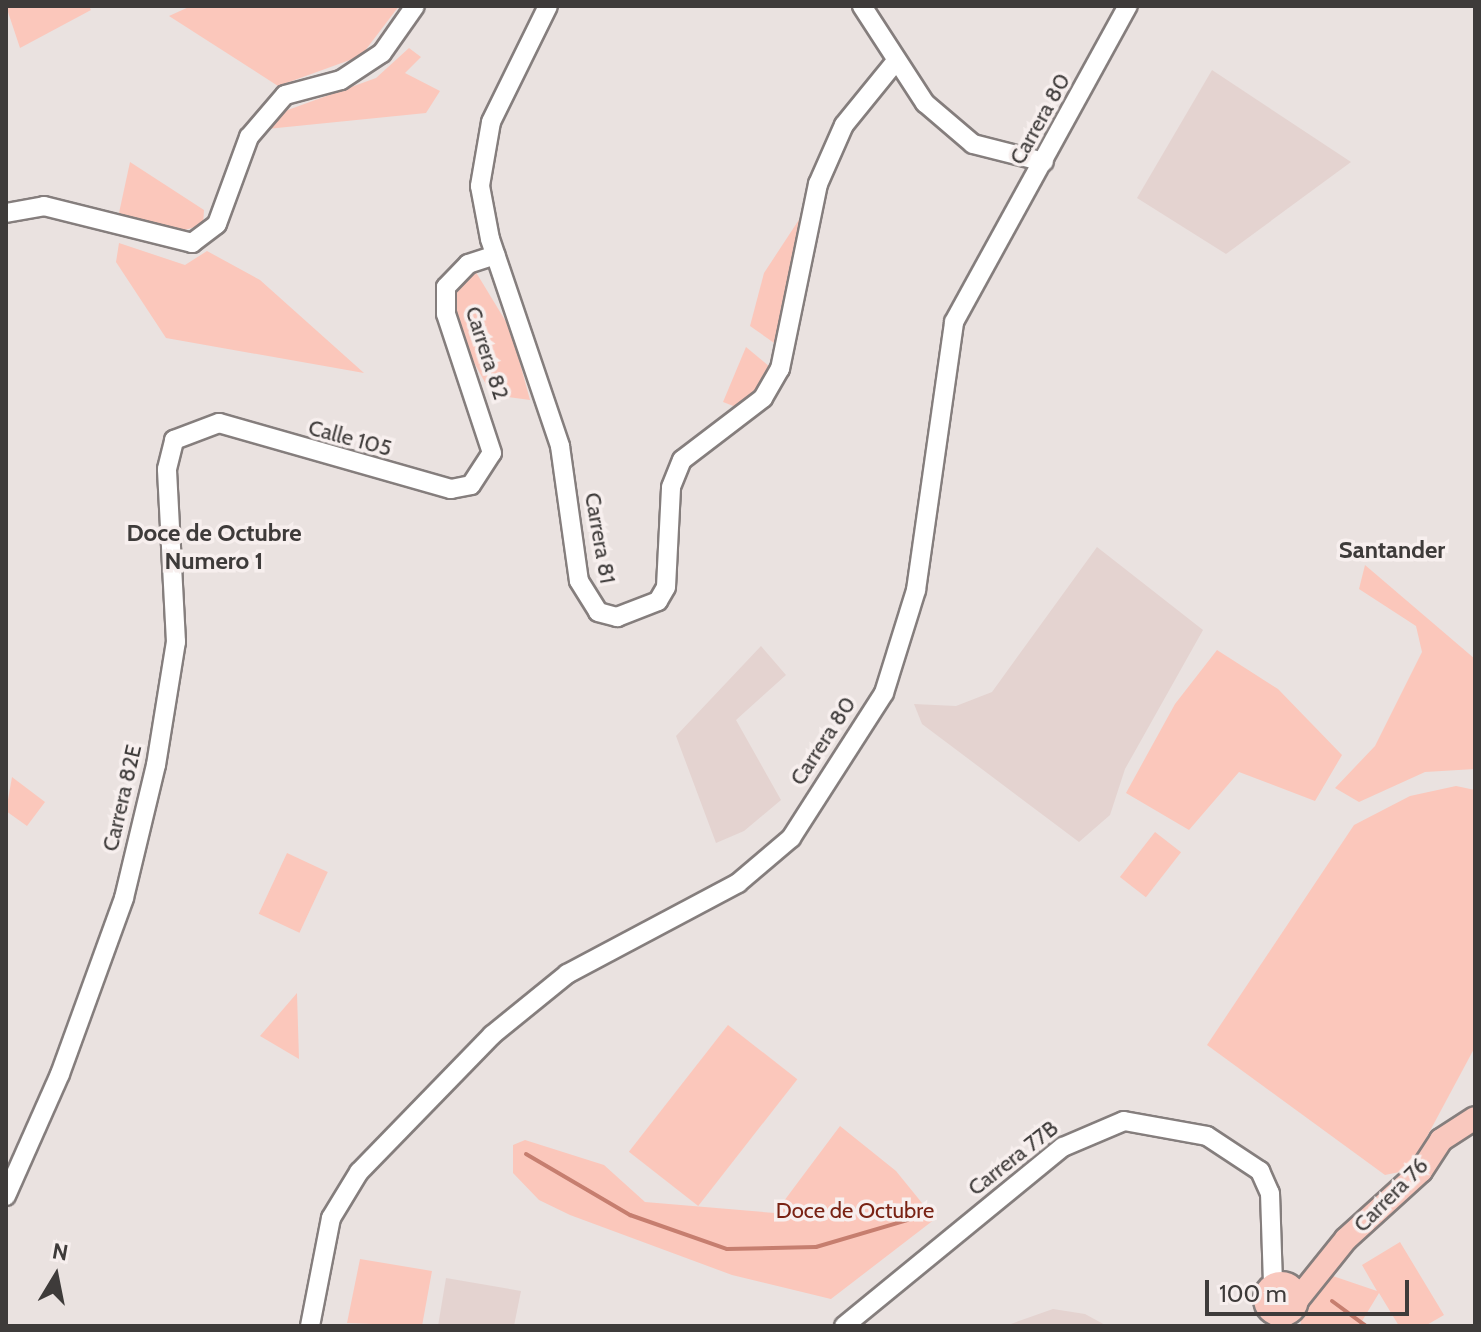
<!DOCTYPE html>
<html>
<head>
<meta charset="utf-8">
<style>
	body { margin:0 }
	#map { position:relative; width:1481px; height:1332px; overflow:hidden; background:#eae2e0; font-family:Cabin,sans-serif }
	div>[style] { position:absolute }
	.built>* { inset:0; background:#e4d3d0 }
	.green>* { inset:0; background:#fbc7bb; transform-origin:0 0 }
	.stream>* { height:4px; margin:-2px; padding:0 2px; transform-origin:2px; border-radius:2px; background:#c67e6f }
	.roads { filter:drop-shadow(2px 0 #857e7d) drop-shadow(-2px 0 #857e7d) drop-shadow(0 2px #857e7d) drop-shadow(0 -2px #857e7d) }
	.minor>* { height:18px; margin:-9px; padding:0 9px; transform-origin:9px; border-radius:9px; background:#fff }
	.major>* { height:22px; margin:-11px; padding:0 11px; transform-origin:11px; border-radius:11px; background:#f9c8be }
	.major>.ring { margin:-11px; padding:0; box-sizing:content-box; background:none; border:22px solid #f9c8be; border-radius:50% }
	span { translate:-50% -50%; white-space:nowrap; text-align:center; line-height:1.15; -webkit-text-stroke:7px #f7efee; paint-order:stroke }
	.street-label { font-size:22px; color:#3e3b3a }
	.park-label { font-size:22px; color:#792213 }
	.neighbourhood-label { font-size:24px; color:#3e3b3a; font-weight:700 }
	.frame { position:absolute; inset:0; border:8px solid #3e3b3a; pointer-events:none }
	.north { position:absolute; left:16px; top:1236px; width:80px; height:80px; -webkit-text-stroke:6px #f7efee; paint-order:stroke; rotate:10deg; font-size:22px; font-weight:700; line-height:32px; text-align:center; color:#3e3b3a }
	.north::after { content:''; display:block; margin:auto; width:28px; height:36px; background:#3e3b3a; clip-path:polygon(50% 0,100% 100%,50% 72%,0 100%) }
	.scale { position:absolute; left:1205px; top:1280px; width:204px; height:36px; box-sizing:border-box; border:4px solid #3e3b3a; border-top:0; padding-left:10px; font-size:24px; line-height:28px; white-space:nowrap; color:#3e3b3a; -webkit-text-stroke:6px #f7efee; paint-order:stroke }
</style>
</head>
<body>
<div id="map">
	<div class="built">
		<div style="clip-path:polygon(1212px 70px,1351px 162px,1226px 254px,1137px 198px)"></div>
		<div style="clip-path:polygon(1097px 547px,1203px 630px,1125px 769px,1110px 815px,1079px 842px,922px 724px,914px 704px,956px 706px,992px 692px)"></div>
		<div style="clip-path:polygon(761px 646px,786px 675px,736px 720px,781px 800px,744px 831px,716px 843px,676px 736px)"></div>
		<div style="clip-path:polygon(446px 1278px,521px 1291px,514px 1326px,438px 1326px)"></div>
		<div style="clip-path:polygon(1053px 1309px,1085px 1314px,1107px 1326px,1005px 1326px)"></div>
	</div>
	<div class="green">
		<div style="clip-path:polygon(6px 6px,89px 6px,91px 10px,20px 48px)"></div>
		<div style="clip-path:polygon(191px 6px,399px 6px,361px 56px,278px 86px,169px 16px)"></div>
		<div style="clip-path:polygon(409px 48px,421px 57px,405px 73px,440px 91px,426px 113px,267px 129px,285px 111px,376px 78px)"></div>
		<div style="clip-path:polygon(130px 162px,204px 210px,203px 225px,173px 233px,119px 213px)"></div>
		<div style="clip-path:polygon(804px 212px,777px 345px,750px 326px,764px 273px)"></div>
		<div style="clip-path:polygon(119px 243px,185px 265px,207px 251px,260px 280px,364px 373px,166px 338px,116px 262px)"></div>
		<div style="clip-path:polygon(474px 269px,511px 330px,530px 400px,492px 395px,473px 361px,451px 298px)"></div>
		<div style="clip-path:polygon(746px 347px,770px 367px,757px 394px,736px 407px,723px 402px)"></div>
		<div style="clip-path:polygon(1365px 565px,1475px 659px,1475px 769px,1425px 772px,1359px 802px,1335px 788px,1375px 746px,1422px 652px,1416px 626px,1359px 589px)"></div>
		<div style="clip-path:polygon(1217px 650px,1278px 689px,1342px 755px,1315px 801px,1239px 772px,1189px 830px,1126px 793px,1175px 704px)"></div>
		<div style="clip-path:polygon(12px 777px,45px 802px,27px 826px,6px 811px)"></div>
		<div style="clip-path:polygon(1456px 786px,1475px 790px,1475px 1047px,1409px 1170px,1385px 1175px,1207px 1045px,1354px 825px,1410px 796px)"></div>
		<div style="left:1155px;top:832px;width:33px;height:57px;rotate:38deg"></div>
		<div style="left:287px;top:853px;width:45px;height:67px;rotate:25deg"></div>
		<div style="clip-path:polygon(297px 993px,299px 1059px,260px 1036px)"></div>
		<div style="left:728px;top:1025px;width:88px;height:161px;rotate:38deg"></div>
		<div style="clip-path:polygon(840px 1126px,896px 1171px,935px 1219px,831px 1299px,732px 1275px,570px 1215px,539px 1200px,513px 1173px,513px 1145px,525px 1140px,604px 1165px,645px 1202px,775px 1213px)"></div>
		<div style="clip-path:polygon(1400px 1242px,1444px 1315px,1425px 1326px,1399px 1326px,1379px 1293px,1359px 1326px,1301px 1326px,1299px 1305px,1324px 1273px,1377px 1291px,1362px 1265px)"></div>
		<div style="clip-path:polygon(360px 1259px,432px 1271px,422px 1326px,347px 1323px)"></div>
	</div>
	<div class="stream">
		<div style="left:526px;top:1154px;width:121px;rotate:30.4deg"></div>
		<div style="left:630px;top:1215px;width:103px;rotate:19.3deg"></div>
		<div style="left:727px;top:1249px;width:89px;rotate:-1.3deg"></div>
		<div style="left:816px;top:1247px;width:96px;rotate:-16.4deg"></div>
		<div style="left:1332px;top:1301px;width:42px;rotate:36.3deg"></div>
	</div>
	<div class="roads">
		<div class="minor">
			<div style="left:548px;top:6px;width:129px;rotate:116.2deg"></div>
			<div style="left:491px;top:122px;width:65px;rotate:99.8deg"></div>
			<div style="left:480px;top:186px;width:54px;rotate:79.3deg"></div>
			<div style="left:490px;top:239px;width:219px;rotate:71.3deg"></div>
			<div style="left:560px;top:446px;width:136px;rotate:82deg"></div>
			<div style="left:579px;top:581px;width:36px;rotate:58deg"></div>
			<div style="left:598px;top:612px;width:20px;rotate:15deg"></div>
			<div style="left:617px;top:617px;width:44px;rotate:-21.3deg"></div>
			<div style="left:658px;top:601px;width:16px;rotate:-60deg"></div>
			<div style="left:666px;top:587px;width:100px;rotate:-87.1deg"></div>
			<div style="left:671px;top:487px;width:29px;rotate:-68deg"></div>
			<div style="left:682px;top:460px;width:102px;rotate:-37.4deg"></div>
			<div style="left:763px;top:398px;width:34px;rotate:-60deg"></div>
			<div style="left:780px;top:369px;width:189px;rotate:-78.4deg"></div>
			<div style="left:818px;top:184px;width:64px;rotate:-66.2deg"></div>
			<div style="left:844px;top:125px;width:82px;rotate:-50.9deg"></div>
			<div style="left:862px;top:6px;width:116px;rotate:57deg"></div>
			<div style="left:925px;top:103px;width:63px;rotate:40.5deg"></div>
			<div style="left:973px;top:144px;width:73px;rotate:14.2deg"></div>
			<div style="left:6px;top:213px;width:39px;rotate:-10deg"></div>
			<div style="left:44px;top:206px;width:153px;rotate:14deg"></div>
			<div style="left:192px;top:243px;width:31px;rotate:-37deg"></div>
			<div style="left:217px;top:224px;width:93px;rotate:-69.8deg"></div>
			<div style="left:249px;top:137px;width:55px;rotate:-49.4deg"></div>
			<div style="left:285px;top:95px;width:58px;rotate:-15deg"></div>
			<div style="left:341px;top:80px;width:49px;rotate:-33.4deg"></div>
			<div style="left:382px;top:53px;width:57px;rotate:-54.9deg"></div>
			<div style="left:6px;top:1196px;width:133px;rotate:-66.1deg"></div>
			<div style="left:60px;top:1074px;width:187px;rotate:-70deg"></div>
			<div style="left:124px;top:898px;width:137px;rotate:-76.5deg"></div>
			<div style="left:156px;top:765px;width:125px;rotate:-80.8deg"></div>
			<div style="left:176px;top:642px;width:173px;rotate:-93deg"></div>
			<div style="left:167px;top:469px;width:30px;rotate:-76deg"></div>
			<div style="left:174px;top:440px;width:48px;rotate:-20.7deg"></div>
			<div style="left:219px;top:423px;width:241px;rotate:15.9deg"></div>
			<div style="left:451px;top:489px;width:20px;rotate:-11deg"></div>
			<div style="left:471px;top:485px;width:38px;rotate:-57deg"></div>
			<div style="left:492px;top:453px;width:146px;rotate:-108.3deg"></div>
			<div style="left:446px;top:314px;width:27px;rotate:-90deg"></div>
			<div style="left:446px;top:287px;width:32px;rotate:-46deg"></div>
			<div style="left:468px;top:264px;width:29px;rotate:-18deg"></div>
			<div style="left:310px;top:1326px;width:110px;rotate:-79deg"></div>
			<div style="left:331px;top:1218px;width:54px;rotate:-58.7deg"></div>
			<div style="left:359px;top:1172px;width:191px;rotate:-45.8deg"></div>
			<div style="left:492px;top:1035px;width:97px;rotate:-39.1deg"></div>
			<div style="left:567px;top:974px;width:194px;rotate:-28deg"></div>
			<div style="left:738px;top:883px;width:70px;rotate:-40.3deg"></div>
			<div style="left:791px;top:838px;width:172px;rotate:-57.3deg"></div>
			<div style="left:884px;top:693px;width:108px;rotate:-72.7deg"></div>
			<div style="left:916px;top:590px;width:271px;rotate:-81.9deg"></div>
			<div style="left:954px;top:322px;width:361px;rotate:-61.2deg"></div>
			<div style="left:844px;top:1326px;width:283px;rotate:-39.3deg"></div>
			<div style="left:1063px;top:1147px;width:66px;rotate:-23.1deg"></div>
			<div style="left:1124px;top:1121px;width:84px;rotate:10.2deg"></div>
			<div style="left:1207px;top:1136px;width:64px;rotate:33.4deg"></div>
			<div style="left:1260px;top:1171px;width:24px;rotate:66deg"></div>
			<div style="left:1270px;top:1193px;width:92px;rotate:88.1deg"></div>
		</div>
		<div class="major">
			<div class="ring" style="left:1265px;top:1283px;width:10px;height:10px"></div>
			<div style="left:1297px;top:1300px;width:78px;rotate:-51.2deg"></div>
			<div style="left:1346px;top:1239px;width:101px;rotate:-42.2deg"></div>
			<div style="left:1421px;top:1171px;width:37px;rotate:-57deg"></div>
			<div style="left:1441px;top:1140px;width:40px;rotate:-32.9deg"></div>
		</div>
	</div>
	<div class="street-label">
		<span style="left:1040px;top:119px;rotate:-61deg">Carrera 80</span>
		<span style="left:487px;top:353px;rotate:72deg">Carrera 82</span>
		<span style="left:350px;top:438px;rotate:15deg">Calle 105</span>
		<span style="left:600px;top:538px;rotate:80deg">Carrera 81</span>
		<span style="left:823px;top:741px;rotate:-57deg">Carrera 80</span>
		<span style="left:122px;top:798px;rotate:-77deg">Carrera 82E</span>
		<span style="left:1013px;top:1158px;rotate:-38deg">Carrera 77B</span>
		<span style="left:1391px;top:1195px;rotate:-45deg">Carrera 76</span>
	</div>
	<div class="park-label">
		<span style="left:855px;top:1211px">Doce de Octubre</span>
	</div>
	<div class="neighbourhood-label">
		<span style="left:214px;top:547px">Doce de Octubre<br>Numero 1</span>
		<span style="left:1392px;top:550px">Santander</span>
	</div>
	<div class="frame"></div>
	<div class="north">N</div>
	<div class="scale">100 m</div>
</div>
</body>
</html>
